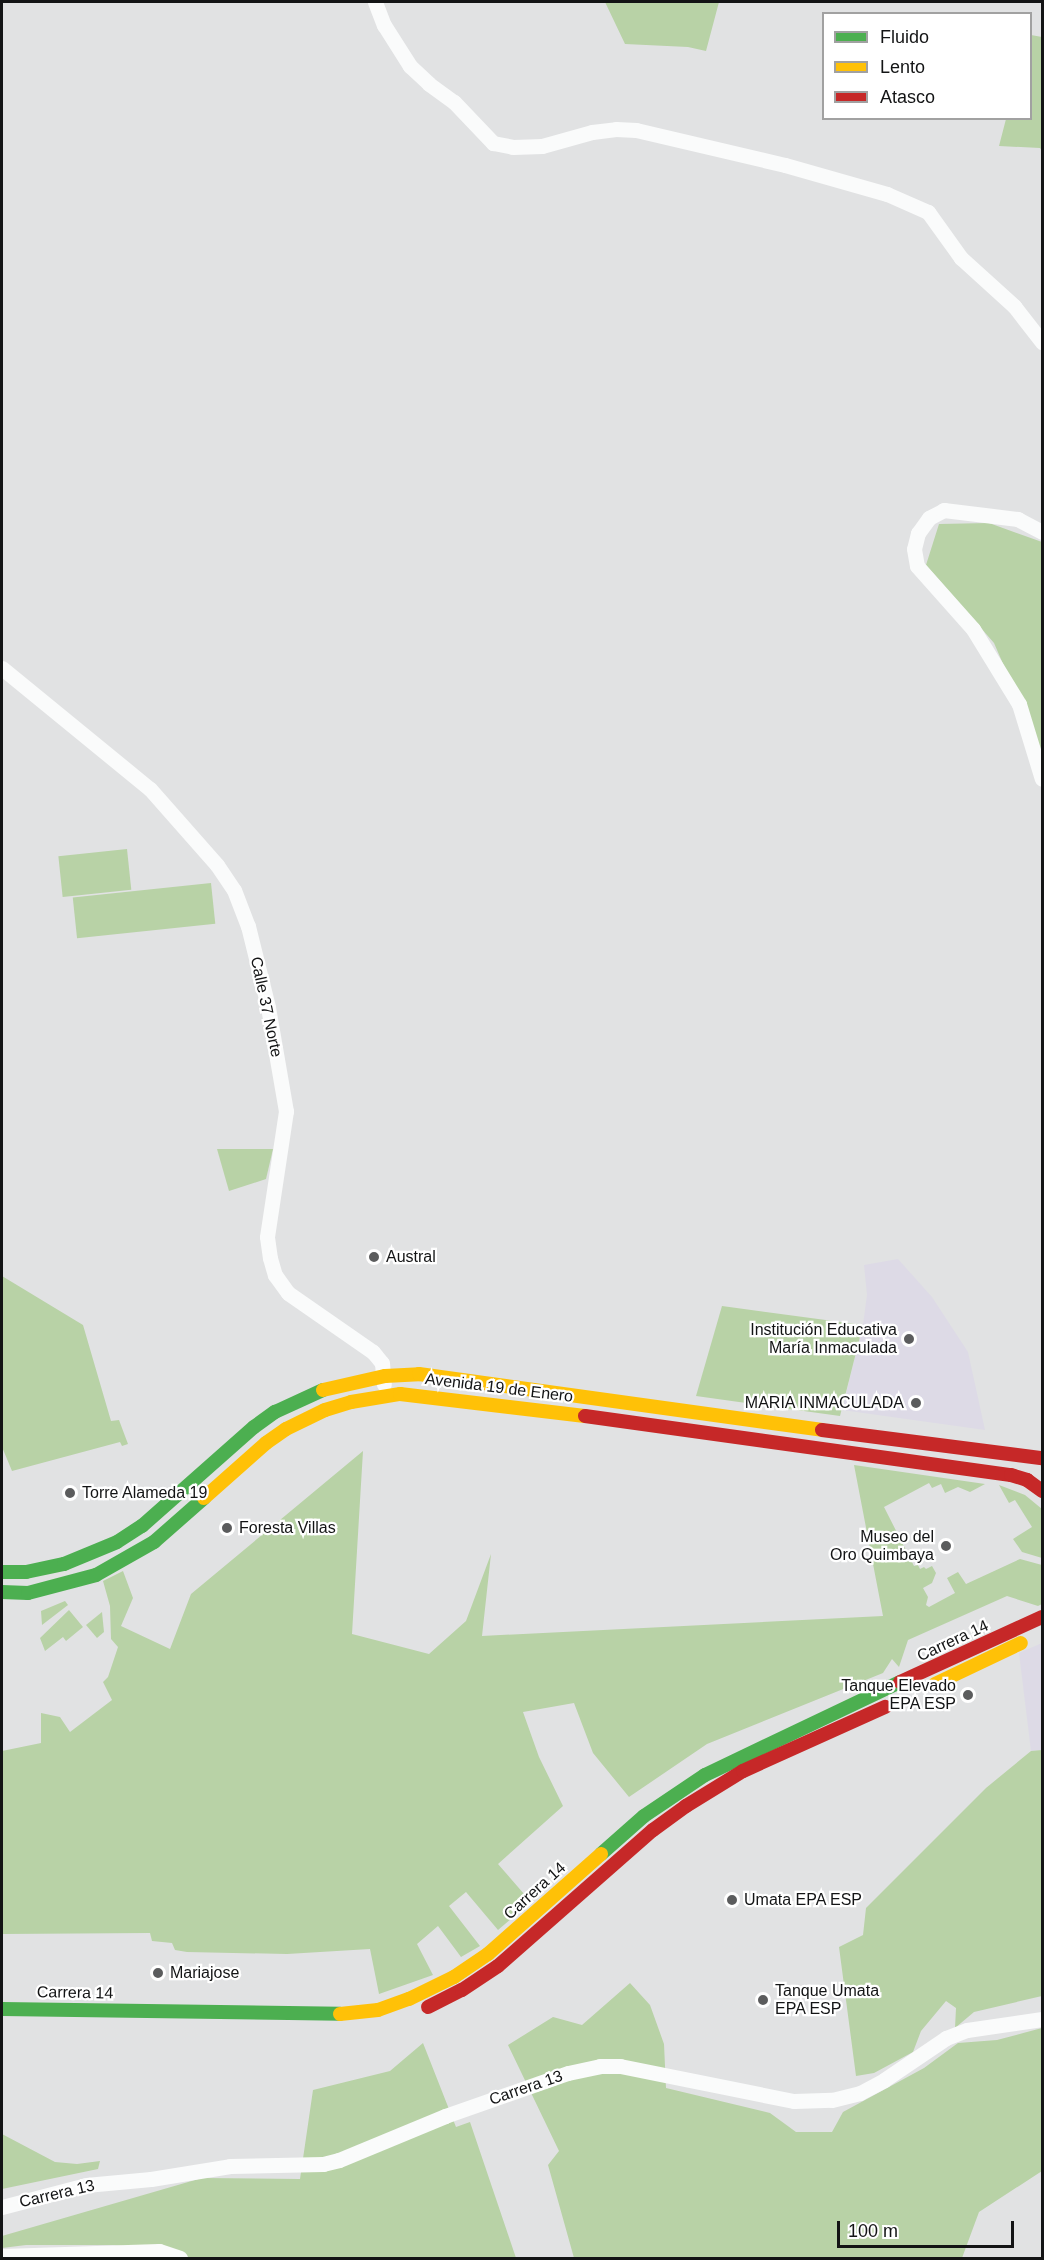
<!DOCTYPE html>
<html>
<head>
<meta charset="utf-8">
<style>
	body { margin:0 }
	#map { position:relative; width:1044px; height:2260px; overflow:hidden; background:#e1e2e3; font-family:Helvetica,sans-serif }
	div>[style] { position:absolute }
	.education>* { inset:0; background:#dddae6 }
	.green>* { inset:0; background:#b8d2a6; transform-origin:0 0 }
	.street>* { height:15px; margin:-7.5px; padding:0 7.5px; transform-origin:7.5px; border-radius:7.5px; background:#fafbfb }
	.fast>* { height:14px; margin:-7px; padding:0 7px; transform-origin:7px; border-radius:7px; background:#4caf50 }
	.slow>* { height:14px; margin:-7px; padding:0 7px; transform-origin:7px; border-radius:7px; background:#ffc107 }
	.jam>* { height:14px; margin:-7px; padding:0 7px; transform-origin:7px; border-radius:7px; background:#c62828 }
	.dots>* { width:16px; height:16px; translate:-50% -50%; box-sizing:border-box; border:3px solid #fff; border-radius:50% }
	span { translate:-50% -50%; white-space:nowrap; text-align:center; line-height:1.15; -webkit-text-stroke:4.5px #fff; paint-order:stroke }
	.street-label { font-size:16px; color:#131415 }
	.poi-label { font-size:16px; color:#131415 }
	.left { translate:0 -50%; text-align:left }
	.right { translate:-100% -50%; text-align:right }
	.frame { position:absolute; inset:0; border:3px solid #131415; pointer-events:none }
	.legend { position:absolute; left:822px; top:12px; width:210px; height:108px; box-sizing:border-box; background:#fff; border:2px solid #a1a1a1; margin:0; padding:8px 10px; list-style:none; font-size:18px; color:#131415 }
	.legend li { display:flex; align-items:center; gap:12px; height:30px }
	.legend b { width:30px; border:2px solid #a1a1a1 }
	.scale { position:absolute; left:837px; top:2221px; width:177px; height:27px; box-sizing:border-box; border:3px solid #131415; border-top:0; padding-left:8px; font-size:18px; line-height:21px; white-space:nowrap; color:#131415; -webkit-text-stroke:4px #fff; paint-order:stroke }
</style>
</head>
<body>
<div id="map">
	<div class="education">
		<div style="clip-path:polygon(898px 1259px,932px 1297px,968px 1352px,985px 1430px,842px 1410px,863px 1325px,867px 1295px,864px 1265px)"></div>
		<div style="clip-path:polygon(1042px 1643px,1042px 1750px,1031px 1751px,1019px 1653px)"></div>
	</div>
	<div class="green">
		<div style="clip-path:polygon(605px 2px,719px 2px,706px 51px,688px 47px,625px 44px)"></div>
		<div style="clip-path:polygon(1031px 35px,1042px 37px,1042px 151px,1040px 148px,999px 146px,1006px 119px,1030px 118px)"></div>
		<div style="clip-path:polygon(989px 523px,1042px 542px,1042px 754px,994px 643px,926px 565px,939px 524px)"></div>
		<div style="left:127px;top:849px;width:41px;height:69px;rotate:84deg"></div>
		<div style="left:211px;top:883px;width:41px;height:139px;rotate:84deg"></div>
		<div style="clip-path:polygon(217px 1149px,273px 1149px,266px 1179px,229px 1191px)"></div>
		<div style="clip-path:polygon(2px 1276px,83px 1325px,111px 1421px,119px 1420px,128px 1444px,122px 1446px,120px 1442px,12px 1471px,2px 1447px)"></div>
		<div style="clip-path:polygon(722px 1306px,863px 1325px,840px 1416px,696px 1396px)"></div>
		<div style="clip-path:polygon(363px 1451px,352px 1634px,429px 1654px,466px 1621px,491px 1554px,482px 1636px,883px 1616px,854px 1465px,985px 1484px,970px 1492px,958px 1487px,945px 1493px,941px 1484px,932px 1488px,929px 1483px,884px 1507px,914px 1566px,918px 1565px,920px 1569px,924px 1567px,926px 1569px,932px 1566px,936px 1573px,932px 1583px,923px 1588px,928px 1597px,926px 1605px,929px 1607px,955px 1593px,947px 1578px,958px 1572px,966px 1584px,1020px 1559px,1042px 1565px,1042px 1604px,1038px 1606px,1007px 1596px,908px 1640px,899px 1667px,892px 1659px,883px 1673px,707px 1744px,629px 1797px,593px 1753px,574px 1703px,523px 1712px,539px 1757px,563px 1806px,498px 1864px,531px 1902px,498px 1930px,466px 1892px,449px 1906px,480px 1946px,461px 1957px,438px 1926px,417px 1944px,433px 1975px,379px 1994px,370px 1949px,287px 1954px,187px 1952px,175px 1950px,172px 1943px,152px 1941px,150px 1933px,2px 1934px,2px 1751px,41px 1743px,41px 1713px,60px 1717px,70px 1732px,112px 1700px,103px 1682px,108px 1677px,118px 1647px,111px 1639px,110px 1606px,103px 1581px,123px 1571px,133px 1598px,121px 1626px,170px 1649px,191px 1594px)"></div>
		<div style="clip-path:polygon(999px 1485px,1025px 1495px,1042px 1509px,1042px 1558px,1022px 1552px,1013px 1539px,1032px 1527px,1015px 1500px,1009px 1503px)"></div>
		<div style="clip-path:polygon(65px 1601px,68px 1605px,42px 1625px,41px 1611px)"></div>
		<div style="clip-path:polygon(69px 1610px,83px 1627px,66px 1641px,63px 1637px,45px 1651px,40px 1638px)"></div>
		<div style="clip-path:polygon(102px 1612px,104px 1632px,97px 1638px,86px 1625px)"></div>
		<div style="clip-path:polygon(1042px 1750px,1042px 1996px,974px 2012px,955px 2028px,956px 2008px,946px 2001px,921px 2031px,913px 2052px,874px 2073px,856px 2076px,839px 1947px,863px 1935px,866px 1908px,986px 1788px,1031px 1751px)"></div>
		<div style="clip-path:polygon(630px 1983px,650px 2005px,664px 2044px,666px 2088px,770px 2113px,796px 2132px,832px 2132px,843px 2112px,924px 2068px,958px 2043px,997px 2040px,1042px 2028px,1042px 2171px,979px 2212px,962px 2258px,574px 2258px,548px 2165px,559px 2151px,508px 2045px,553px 2017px,582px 2025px)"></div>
		<div style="clip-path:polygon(423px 2043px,456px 2127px,470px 2122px,516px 2258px,190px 2258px,177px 2250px,113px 2245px,26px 2245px,2px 2248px,2px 2236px,202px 2178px,300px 2179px,313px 2090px,390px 2071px)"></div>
		<div style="clip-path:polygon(2px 2134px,55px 2162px,77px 2164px,100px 2161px,98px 2169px,2px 2189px)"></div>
	</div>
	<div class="street">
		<div style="left:375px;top:2px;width:25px;rotate:69deg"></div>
		<div style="left:384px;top:25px;width:49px;rotate:57.6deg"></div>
		<div style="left:410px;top:66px;width:26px;rotate:43deg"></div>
		<div style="left:429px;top:84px;width:31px;rotate:36deg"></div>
		<div style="left:454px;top:102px;width:57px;rotate:46.4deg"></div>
		<div style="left:493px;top:143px;width:20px;rotate:11deg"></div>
		<div style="left:513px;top:147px;width:29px;rotate:-2deg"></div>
		<div style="left:542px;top:146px;width:52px;rotate:-15.6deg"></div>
		<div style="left:592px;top:132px;width:24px;rotate:-7deg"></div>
		<div style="left:616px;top:129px;width:20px;rotate:3deg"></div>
		<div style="left:636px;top:130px;width:153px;rotate:13.2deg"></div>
		<div style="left:785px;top:165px;width:106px;rotate:15.9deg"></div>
		<div style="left:887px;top:194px;width:45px;rotate:23.7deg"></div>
		<div style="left:928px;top:212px;width:57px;rotate:54.3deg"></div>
		<div style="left:961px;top:258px;width:72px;rotate:42.2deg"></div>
		<div style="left:1014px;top:306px;width:46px;rotate:52.1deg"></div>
		<div style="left:1042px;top:532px;width:27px;rotate:-152deg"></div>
		<div style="left:1018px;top:519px;width:75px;rotate:-173.1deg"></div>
		<div style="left:944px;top:510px;width:17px;rotate:152deg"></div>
		<div style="left:929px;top:518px;width:19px;rotate:126deg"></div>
		<div style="left:918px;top:533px;width:16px;rotate:104deg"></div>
		<div style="left:914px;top:549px;width:17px;rotate:80deg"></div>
		<div style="left:917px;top:566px;width:84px;rotate:48.4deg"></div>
		<div style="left:973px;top:629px;width:88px;rotate:58.5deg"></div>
		<div style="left:1019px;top:704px;width:78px;rotate:73deg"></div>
		<div style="left:2px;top:668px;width:191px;rotate:39.3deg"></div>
		<div style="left:150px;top:789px;width:101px;rotate:48.6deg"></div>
		<div style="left:217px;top:865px;width:30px;rotate:56deg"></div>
		<div style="left:234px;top:890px;width:39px;rotate:69deg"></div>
		<div style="left:248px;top:926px;width:83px;rotate:76.1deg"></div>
		<div style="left:268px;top:1007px;width:106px;rotate:80.2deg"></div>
		<div style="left:286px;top:1111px;width:127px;rotate:98.6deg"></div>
		<div style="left:267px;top:1237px;width:21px;rotate:82deg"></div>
		<div style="left:270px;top:1258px;width:18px;rotate:74deg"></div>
		<div style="left:275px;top:1275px;width:22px;rotate:54deg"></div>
		<div style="left:288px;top:1293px;width:103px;rotate:34.8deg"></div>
		<div style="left:373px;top:1352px;width:14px;rotate:51deg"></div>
		<div style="left:382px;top:1363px;width:21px;rotate:85deg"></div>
		<div style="left:2px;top:2207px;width:87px;rotate:-14.7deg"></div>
		<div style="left:86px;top:2185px;width:65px;rotate:-5.3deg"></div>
		<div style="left:151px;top:2179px;width:80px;rotate:-9.3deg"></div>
		<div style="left:230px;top:2166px;width:93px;rotate:-1.2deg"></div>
		<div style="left:323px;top:2164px;width:16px;rotate:-14deg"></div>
		<div style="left:339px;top:2160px;width:115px;rotate:-22.5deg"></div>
		<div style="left:445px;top:2116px;width:130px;rotate:-19.3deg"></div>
		<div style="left:568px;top:2073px;width:33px;rotate:-12deg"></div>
		<div style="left:600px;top:2066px;width:20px"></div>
		<div style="left:620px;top:2066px;width:177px;rotate:11.4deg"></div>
		<div style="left:794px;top:2101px;width:38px;rotate:-2deg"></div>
		<div style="left:832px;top:2100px;width:29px;rotate:-14deg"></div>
		<div style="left:860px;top:2093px;width:27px;rotate:-28deg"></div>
		<div style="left:884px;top:2080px;width:75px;rotate:-34.1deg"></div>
		<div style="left:946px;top:2038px;width:22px;rotate:-21deg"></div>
		<div style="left:967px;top:2030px;width:76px;rotate:-8.3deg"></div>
		<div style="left:2px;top:2256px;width:157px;rotate:-1.8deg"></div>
		<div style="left:159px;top:2251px;width:22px;rotate:18deg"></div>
	</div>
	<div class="fast">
		<div style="left:2px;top:1572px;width:24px"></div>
		<div style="left:26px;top:1572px;width:39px;rotate:-12deg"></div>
		<div style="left:64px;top:1564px;width:57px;rotate:-22.5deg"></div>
		<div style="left:117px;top:1542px;width:30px;rotate:-33deg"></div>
		<div style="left:142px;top:1526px;width:149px;rotate:-41.5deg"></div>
		<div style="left:254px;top:1427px;width:26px;rotate:-36deg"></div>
		<div style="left:275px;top:1412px;width:53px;rotate:-24.6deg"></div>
		<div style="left:2px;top:1592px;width:26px;rotate:2deg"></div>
		<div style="left:28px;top:1593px;width:70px;rotate:-14.8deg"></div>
		<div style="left:96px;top:1575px;width:67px;rotate:-29.6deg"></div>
		<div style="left:154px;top:1542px;width:67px;rotate:-41.3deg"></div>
		<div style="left:601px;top:1854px;width:57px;rotate:-41.5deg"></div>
		<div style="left:644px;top:1816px;width:73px;rotate:-33.9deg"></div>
		<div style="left:705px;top:1775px;width:216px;rotate:-25.5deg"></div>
		<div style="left:2px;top:2009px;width:338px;rotate:0.8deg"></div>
	</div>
	<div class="slow">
		<div style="left:323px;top:1390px;width:64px;rotate:-12.7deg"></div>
		<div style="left:385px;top:1376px;width:34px;rotate:-3deg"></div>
		<div style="left:419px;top:1374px;width:407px;rotate:7.9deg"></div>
		<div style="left:204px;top:1498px;width:83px;rotate:-41.6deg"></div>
		<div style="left:266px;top:1443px;width:24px;rotate:-35deg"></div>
		<div style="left:286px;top:1429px;width:43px;rotate:-26deg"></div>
		<div style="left:325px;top:1410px;width:27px;rotate:-17deg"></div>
		<div style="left:351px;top:1402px;width:50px;rotate:-9.3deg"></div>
		<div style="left:400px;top:1394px;width:186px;rotate:6.8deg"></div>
		<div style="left:935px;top:1684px;width:95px;rotate:-25.5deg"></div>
		<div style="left:340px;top:2014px;width:38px;rotate:-6deg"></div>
		<div style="left:378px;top:2010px;width:33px;rotate:-20deg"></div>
		<div style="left:409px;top:1999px;width:50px;rotate:-26.1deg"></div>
		<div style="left:454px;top:1977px;width:41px;rotate:-34.1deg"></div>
		<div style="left:488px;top:1954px;width:151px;rotate:-41.5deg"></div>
	</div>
	<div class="jam">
		<div style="left:585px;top:1416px;width:430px;rotate:7.9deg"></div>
		<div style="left:1011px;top:1475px;width:17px;rotate:17deg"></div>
		<div style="left:1027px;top:1480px;width:19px;rotate:36deg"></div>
		<div style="left:822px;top:1430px;width:222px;rotate:7.3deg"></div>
		<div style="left:900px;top:1682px;width:156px;rotate:-24.6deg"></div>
		<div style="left:428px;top:2007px;width:38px;rotate:-27deg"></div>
		<div style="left:462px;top:1990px;width:43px;rotate:-33.7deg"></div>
		<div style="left:498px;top:1966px;width:206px;rotate:-41.3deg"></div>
		<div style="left:653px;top:1830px;width:41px;rotate:-36deg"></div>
		<div style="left:686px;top:1806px;width:67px;rotate:-31.6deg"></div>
		<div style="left:743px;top:1771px;width:156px;rotate:-24.3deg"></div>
	</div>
	<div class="dots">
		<div style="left:374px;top:1257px;background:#5b5c5d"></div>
		<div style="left:909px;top:1339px;background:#5b5c5d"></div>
		<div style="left:916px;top:1403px;background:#5b5c5d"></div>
		<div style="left:70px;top:1493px;background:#5b5c5d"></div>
		<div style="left:227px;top:1528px;background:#5b5c5d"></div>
		<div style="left:946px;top:1546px;background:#5b5c5d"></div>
		<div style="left:968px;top:1695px;background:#5b5c5d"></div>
		<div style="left:732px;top:1900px;background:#5b5c5d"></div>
		<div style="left:158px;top:1973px;background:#5b5c5d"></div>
		<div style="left:763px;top:2000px;background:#5b5c5d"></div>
	</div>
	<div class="street-label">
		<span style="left:266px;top:1007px;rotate:78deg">Calle 37 Norte</span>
		<span style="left:499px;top:1388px;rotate:7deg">Avenida 19 de Enero</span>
		<span style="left:953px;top:1641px;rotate:-25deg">Carrera 14</span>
		<span style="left:535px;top:1891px;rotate:-42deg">Carrera 14</span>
		<span style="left:75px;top:1993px;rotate:1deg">Carrera 14</span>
		<span style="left:526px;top:2088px;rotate:-19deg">Carrera 13</span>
		<span style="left:57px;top:2194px;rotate:-13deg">Carrera 13</span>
	</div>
	<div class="poi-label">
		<span class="left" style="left:386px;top:1257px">Austral</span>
		<span class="right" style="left:897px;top:1339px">Institución Educativa<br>María Inmaculada</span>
		<span class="right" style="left:904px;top:1403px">MARIA INMACULADA</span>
		<span class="left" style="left:82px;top:1493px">Torre Alameda 19</span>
		<span class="left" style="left:239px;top:1528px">Foresta Villas</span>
		<span class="right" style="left:934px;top:1546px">Museo del<br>Oro Quimbaya</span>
		<span class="right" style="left:956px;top:1695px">Tanque Elevado<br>EPA ESP</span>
		<span class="left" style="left:744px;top:1900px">Umata EPA ESP</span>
		<span class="left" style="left:170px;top:1973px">Mariajose</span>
		<span class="left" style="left:775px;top:2000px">Tanque Umata<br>EPA ESP</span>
	</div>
	<div class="frame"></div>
	<ul class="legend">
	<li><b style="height:8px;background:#4caf50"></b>Fluido</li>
	<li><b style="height:8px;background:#ffc107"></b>Lento</li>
	<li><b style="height:8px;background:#c62828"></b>Atasco</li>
	</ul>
	<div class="scale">100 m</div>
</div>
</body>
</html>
